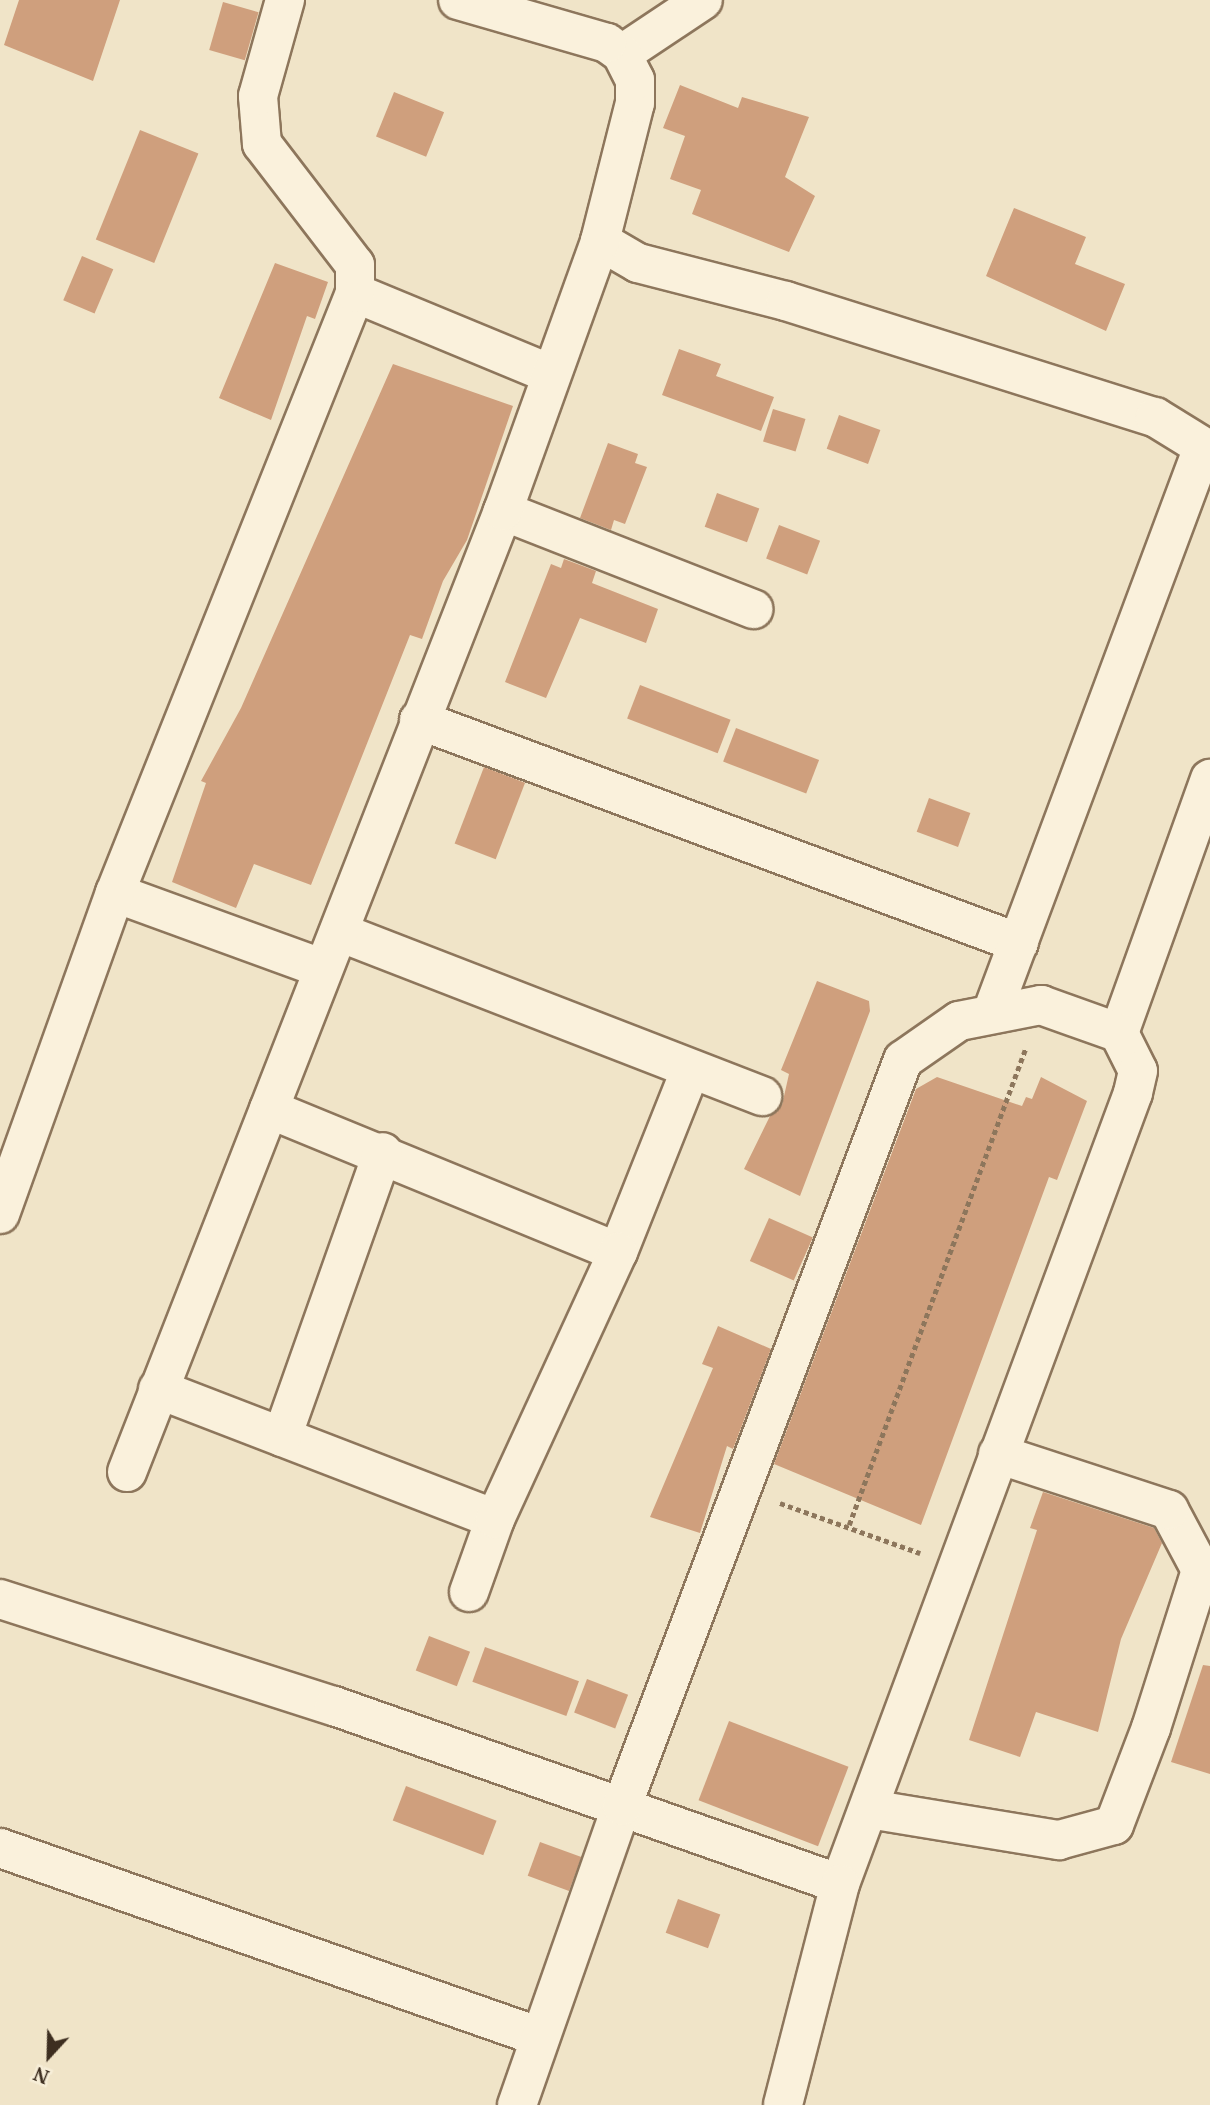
<!DOCTYPE html>
<html>
<head>
<meta charset="utf-8">
<style>
	body { margin:0 }
	#map { position:relative; width:1210px; height:2105px; overflow:hidden; background:#f0e4c8; font-family:"PT Serif",serif }
	div>[style] { position:absolute }
	.building>* { inset:0; background:#cf9f7d; transform-origin:0 0 }
	.path>* { height:4.5px; margin-top:-2.25px; transform-origin:0; background:repeating-linear-gradient(90deg,#8d765c 0 5px,transparent 0 8.5px) }
	.roads { filter:drop-shadow(2px 0 #8d765c) drop-shadow(-2px 0 #8d765c) drop-shadow(0 2px #8d765c) drop-shadow(0 -2px #8d765c) }
	.street>* { height:38px; margin:-19px; padding:0 19px; transform-origin:19px; border-radius:19px; background:#faf1dc }
	span { translate:-50% -50%; white-space:nowrap; text-align:center; line-height:1.15; -webkit-text-stroke:5px #f7eed8; paint-order:stroke }
	.north { position:absolute; left:14px; top:2021px; width:70px; height:70px; -webkit-text-stroke:5px #f7eed8; paint-order:stroke; rotate:202deg; font-size:19px; font-weight:700; line-height:28px; text-align:center; color:#3d2e20 }
	.north::after { content:''; display:block; margin:auto; width:24px; height:32px; background:#3d2e20; clip-path:polygon(50% 0,100% 100%,50% 72%,0 100%) }
</style>
</head>
<body>
<div id="map">
	<div class="building">
		<div style="clip-path:polygon(19px 0,120px 0,93px 81px,4px 45px)"></div>
		<div style="left:223px;top:2px;width:37px;height:50px;rotate:16deg"></div>
		<div style="clip-path:polygon(680px 85px,738px 108px,742px 97px,809px 117px,785px 177px,815px 196px,789px 252px,692px 214px,701px 190px,670px 179px,685px 136px,663px 128px)"></div>
		<div style="left:394px;top:92px;width:54px;height:48px;rotate:22deg"></div>
		<div style="left:140px;top:130px;width:63px;height:118px;rotate:22deg"></div>
		<div style="clip-path:polygon(1014px 208px,1086px 237px,1075px 264px,1125px 284px,1106px 331px,986px 276px)"></div>
		<div style="left:82px;top:256px;width:34px;height:48px;rotate:23deg"></div>
		<div style="clip-path:polygon(275px 263px,328px 282px,315px 319px,307px 316px,271px 420px,219px 398px)"></div>
		<div style="clip-path:polygon(679px 349px,721px 364px,716px 376px,774px 397px,761px 431px,662px 395px)"></div>
		<div style="clip-path:polygon(393px 364px,513px 406px,467px 540px,443px 581px,422px 639px,410px 635px,311px 885px,254px 864px,236px 908px,172px 882px,206px 783px,201px 781px,241px 708px)"></div>
		<div style="left:773px;top:409px;width:34px;height:34px;rotate:17deg"></div>
		<div style="left:839px;top:415px;width:44px;height:36px;rotate:20deg"></div>
		<div style="clip-path:polygon(608px 443px,638px 454px,635px 463px,647px 467px,625px 524px,614px 520px,611px 530px,580px 518px)"></div>
		<div style="left:717px;top:493px;width:45px;height:36px;rotate:20deg"></div>
		<div style="left:779px;top:525px;width:44px;height:36px;rotate:21deg"></div>
		<div style="clip-path:polygon(564px 559px,596px 571px,592px 583px,658px 609px,646px 643px,580px 618px,546px 698px,505px 682px,551px 564px,561px 568px)"></div>
		<div style="left:640px;top:685px;width:97px;height:36px;rotate:21deg"></div>
		<div style="left:736px;top:728px;width:89px;height:36px;rotate:21deg"></div>
		<div style="left:484px;top:767px;width:44px;height:82px;rotate:21deg"></div>
		<div style="left:929px;top:798px;width:44px;height:36px;rotate:20deg"></div>
		<div style="clip-path:polygon(817px 981px,869px 1001px,870px 1011px,800px 1196px,744px 1169px,770px 1116px,782px 1105px,789px 1074px,781px 1070px)"></div>
		<div style="clip-path:polygon(937px 1077px,1022px 1106px,1026px 1097px,1032px 1099px,1041px 1077px,1087px 1101px,1057px 1180px,1049px 1177px,921px 1525px,774px 1464px,916px 1089px)"></div>
		<div style="left:769px;top:1218px;width:48px;height:47px;rotate:24deg"></div>
		<div style="clip-path:polygon(718px 1326px,771px 1349px,733px 1449px,727px 1446px,700px 1533px,650px 1517px,713px 1368px,702px 1364px)"></div>
		<div style="clip-path:polygon(1043px 1492px,1154px 1528px,1162px 1543px,1121px 1639px,1098px 1732px,1036px 1712px,1020px 1757px,969px 1740px,1037px 1530px,1030px 1528px)"></div>
		<div style="left:429px;top:1636px;width:44px;height:37px;rotate:21deg"></div>
		<div style="left:485px;top:1647px;width:100px;height:37px;rotate:20deg"></div>
		<div style="clip-path:polygon(1203px 1665px,1210px 1666px,1210px 1774px,1171px 1762px)"></div>
		<div style="left:587px;top:1679px;width:44px;height:36px;rotate:21deg"></div>
		<div style="left:729px;top:1721px;width:128px;height:85px;rotate:21deg"></div>
		<div style="left:406px;top:1786px;width:97px;height:37px;rotate:21deg"></div>
		<div style="left:540px;top:1842px;width:44px;height:36px;rotate:20deg"></div>
		<div style="left:678px;top:1899px;width:45px;height:36px;rotate:20deg"></div>
	</div>
	<div class="path">
		<div style="left:780px;top:1503px;width:149px;rotate:19.7deg"></div>
		<div style="left:849px;top:1525px;width:507px;rotate:-69.67deg"></div>
	</div>
	<div class="roads">
		<div class="street">
			<div style="left:622px;top:54px;width:97px;rotate:-33.7deg"></div>
			<div style="left:600px;top:241px;width:44px;rotate:30.1deg"></div>
			<div style="left:638px;top:263px;width:153px;rotate:14.4deg"></div>
			<div style="left:786px;top:301px;width:387px;rotate:17.5deg"></div>
			<div style="left:1155px;top:417px;width:65px;rotate:31.7deg"></div>
			<div style="left:355px;top:293px;width:212px;rotate:22.5deg"></div>
			<div style="left:503px;top:511px;width:269px;rotate:21.4deg"></div>
			<div style="left:419px;top:720px;width:640px;rotate:20.39deg"></div>
			<div style="left:115px;top:893px;width:219px;rotate:20deg"></div>
			<div style="left:339px;top:932px;width:454px;rotate:21.2deg"></div>
			<div style="left:993px;top:1010px;width:598px;rotate:-69.53deg"></div>
			<div style="left:1119px;top:1033px;width:270px;rotate:-70.3deg"></div>
			<div style="left:269px;top:1109px;width:377px;rotate:22.3deg"></div>
			<div style="left:618px;top:1252px;width:195px;rotate:-68.3deg"></div>
			<div style="left:0;top:1214px;width:341px;rotate:-70.3deg"></div>
			<div style="left:115px;top:893px;width:646px;rotate:-68.2deg"></div>
			<div style="left:355px;top:293px;width:28px;rotate:-90deg"></div>
			<div style="left:355px;top:265px;width:153px;rotate:-127.5deg"></div>
			<div style="left:262px;top:144px;width:48px;rotate:-94.8deg"></div>
			<div style="left:258px;top:96px;width:100px;rotate:-74.3deg"></div>
			<div style="left:158px;top:1389px;width:361px;rotate:21.1deg"></div>
			<div style="left:282px;top:1437px;width:302px;rotate:-70.5deg"></div>
			<div style="left:127px;top:1472px;width:1032px;rotate:-68.63deg"></div>
			<div style="left:503px;top:511px;width:287px;rotate:-70.2deg"></div>
			<div style="left:600px;top:241px;width:142px;rotate:-75.8deg"></div>
			<div style="left:635px;top:103px;width:23px;rotate:-90deg"></div>
			<div style="left:635px;top:80px;width:29px;rotate:-117deg"></div>
			<div style="left:622px;top:54px;width:19px;rotate:-144deg"></div>
			<div style="left:607px;top:43px;width:155px;rotate:-163.9deg"></div>
			<div style="left:469px;top:1592px;width:77px;rotate:-70.4deg"></div>
			<div style="left:495px;top:1519px;width:294px;rotate:-65.3deg"></div>
			<div style="left:0;top:1599px;width:351px;rotate:17.8deg"></div>
			<div style="left:334px;top:1706px;width:536px;rotate:19.38deg"></div>
			<div style="left:869px;top:1809px;width:193px;rotate:9.3deg"></div>
			<div style="left:1059px;top:1840px;width:57px;rotate:-15.3deg"></div>
			<div style="left:1114px;top:1825px;width:104px;rotate:-69.1deg"></div>
			<div style="left:1151px;top:1728px;width:166px;rotate:-72.4deg"></div>
			<div style="left:1201px;top:1570px;width:68px;rotate:-118.1deg"></div>
			<div style="left:1169px;top:1510px;width:180px;rotate:-161.9deg"></div>
			<div style="left:0;top:1848px;width:572px;rotate:19.29deg"></div>
			<div style="left:517px;top:2105px;width:317px;rotate:-70.7deg"></div>
			<div style="left:622px;top:1806px;width:797px;rotate:-69.36deg"></div>
			<div style="left:903px;top:1060px;width:68px;rotate:-34.9deg"></div>
			<div style="left:959px;top:1021px;width:84px;rotate:-11deg"></div>
			<div style="left:1041px;top:1005px;width:83px;rotate:19.7deg"></div>
			<div style="left:1119px;top:1033px;width:42px;rotate:63.4deg"></div>
			<div style="left:1138px;top:1071px;width:23px;rotate:103deg"></div>
			<div style="left:1133px;top:1093px;width:844px;rotate:110.33deg"></div>
			<div style="left:840px;top:1884px;width:228px;rotate:104.5deg"></div>
		</div>
	</div>
	<div class="north">N</div>
</div>
</body>
</html>
